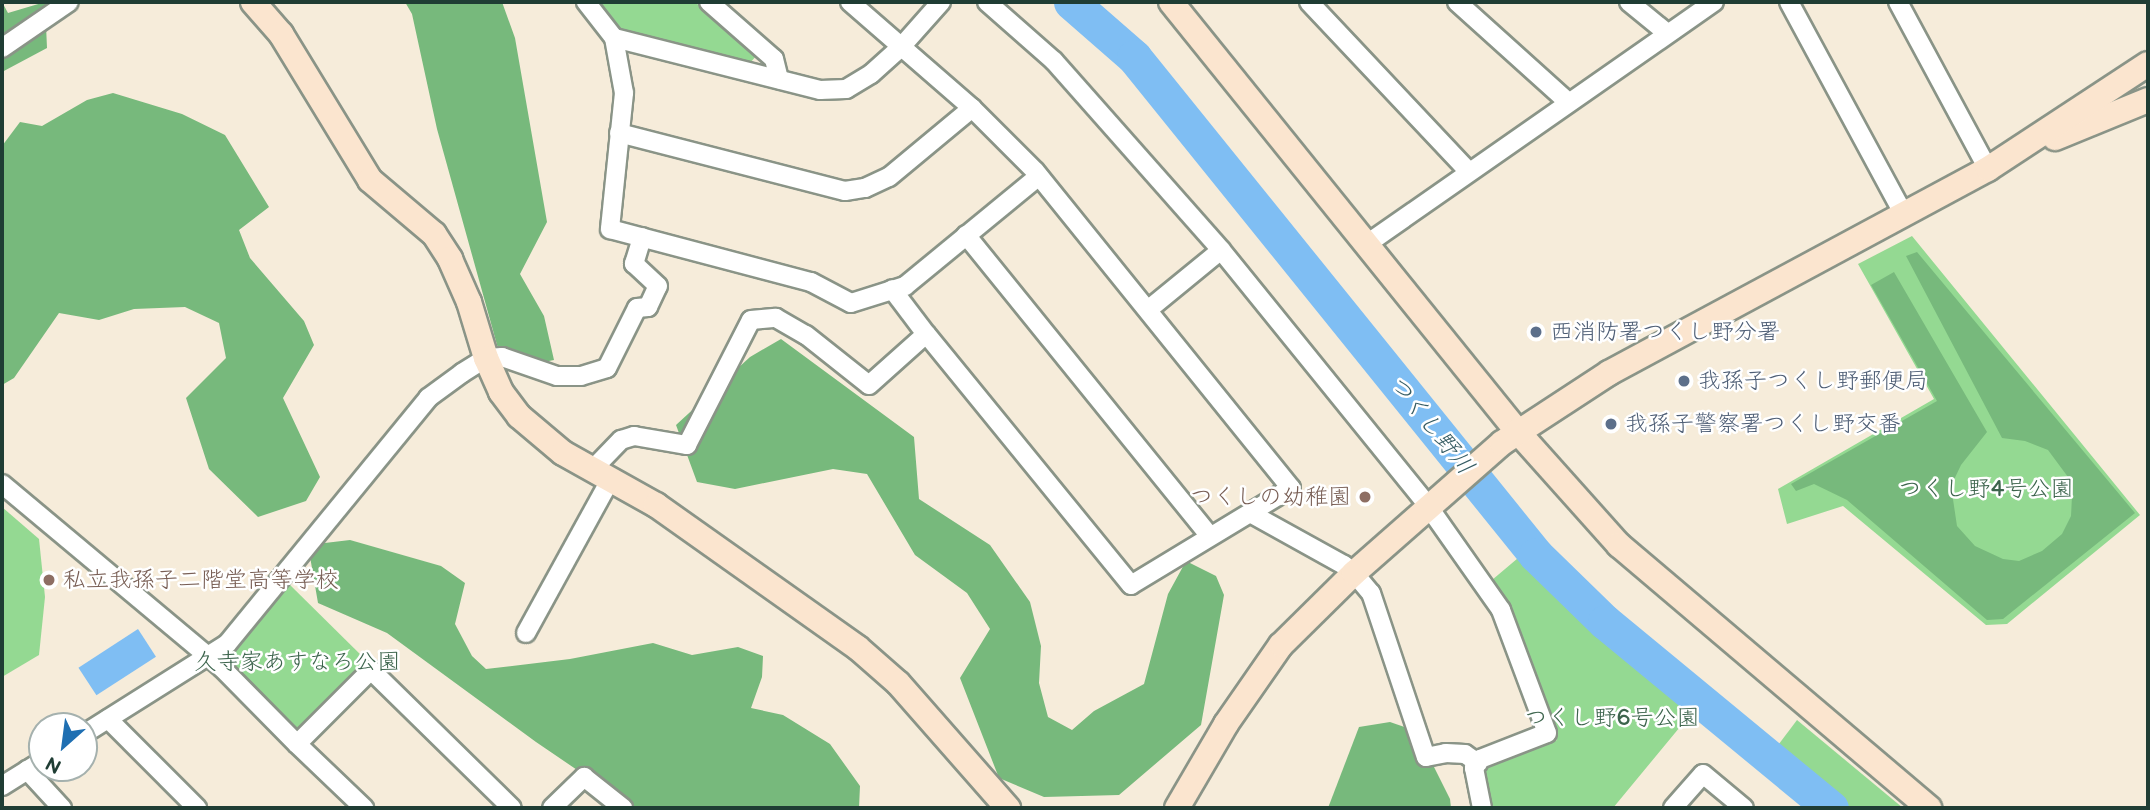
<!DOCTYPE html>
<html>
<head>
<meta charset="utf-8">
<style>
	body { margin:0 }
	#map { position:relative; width:2150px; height:810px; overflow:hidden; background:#f6ecda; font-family:"Balsamiq Sans","Klee One",sans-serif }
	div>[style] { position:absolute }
	.green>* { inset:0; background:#94d992 }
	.forest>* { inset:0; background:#77b97c }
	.water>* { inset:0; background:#7fbef3; transform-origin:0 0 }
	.river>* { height:35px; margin:-17.5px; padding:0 17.5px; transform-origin:17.5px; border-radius:17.5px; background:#7fbef3 }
	.roads { filter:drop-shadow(2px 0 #8a9487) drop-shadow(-2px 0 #8a9487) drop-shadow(0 2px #8a9487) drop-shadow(0 -2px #8a9487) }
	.street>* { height:18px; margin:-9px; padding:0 9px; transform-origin:9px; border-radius:9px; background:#fff }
	.secondary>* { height:24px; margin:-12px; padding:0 12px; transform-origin:12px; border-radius:12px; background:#fbe5cf }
	.dots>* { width:19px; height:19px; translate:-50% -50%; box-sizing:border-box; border:4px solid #fff; border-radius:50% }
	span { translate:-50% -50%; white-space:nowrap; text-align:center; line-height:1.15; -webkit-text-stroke:5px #fff; paint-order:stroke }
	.service-label { font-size:23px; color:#4e5e75 }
	.left { translate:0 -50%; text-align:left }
	.park-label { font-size:23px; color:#3c644c }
	.education-label { font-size:23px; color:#785e54 }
	.right { translate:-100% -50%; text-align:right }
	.water-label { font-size:24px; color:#375d64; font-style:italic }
	.frame { position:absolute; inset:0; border:4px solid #1f3d34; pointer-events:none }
	.north { position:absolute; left:28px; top:712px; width:70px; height:70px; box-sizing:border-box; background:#fff; border:2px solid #a5b1ae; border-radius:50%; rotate:208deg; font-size:19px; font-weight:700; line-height:28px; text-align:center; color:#1f3d34 }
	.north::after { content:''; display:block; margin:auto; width:24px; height:32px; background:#1f6fb2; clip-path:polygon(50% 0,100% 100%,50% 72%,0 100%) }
</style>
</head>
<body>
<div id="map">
	<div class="green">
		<div style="clip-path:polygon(599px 2px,695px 2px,757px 55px,750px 63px,622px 31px)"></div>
		<div style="clip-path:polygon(1912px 236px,2140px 515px,2007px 624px,1986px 625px,1843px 506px,1787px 524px,1778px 489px,1934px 399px,1858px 264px)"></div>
		<div style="clip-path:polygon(2px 507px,39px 539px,45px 597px,39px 655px,2px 677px)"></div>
		<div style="clip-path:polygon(1524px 553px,1621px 650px,1694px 710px,1613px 808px,1490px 808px,1483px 772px,1488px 765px,1557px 740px,1509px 605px,1492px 580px)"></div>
		<div style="clip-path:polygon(288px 583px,367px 661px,302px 729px,293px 729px,224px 661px)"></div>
		<div style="clip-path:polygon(1797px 720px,1903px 808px,1847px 808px,1776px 748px)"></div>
	</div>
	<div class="forest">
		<div style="clip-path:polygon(2px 2px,8px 13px,45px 2px,47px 48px,2px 72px)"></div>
		<div style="clip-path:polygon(405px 2px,502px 2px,515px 38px,547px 222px,520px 274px,544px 316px,554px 360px,504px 370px,437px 129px,412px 14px)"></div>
		<div style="clip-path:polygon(113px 93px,182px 114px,225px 135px,269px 207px,239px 230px,250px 258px,304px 321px,314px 345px,283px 398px,320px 477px,306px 501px,258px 517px,209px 469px,186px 398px,226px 358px,219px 323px,185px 307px,134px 309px,99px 320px,59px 313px,14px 378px,2px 385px,2px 146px,20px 122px,42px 126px,87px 100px)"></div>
		<div style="clip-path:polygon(1917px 252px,2135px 513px,2003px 619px,1987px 620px,1847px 500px,1814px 484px,1796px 491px,1791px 484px,1937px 401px,1871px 285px,1894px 272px,1987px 432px,1961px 465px,1951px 486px,1957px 526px,1975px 546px,2003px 559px,2019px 561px,2042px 551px,2062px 534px,2071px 516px,2072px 496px,2068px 477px,2048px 450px,2025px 441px,2002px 438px,1906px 256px)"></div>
		<div style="clip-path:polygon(781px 339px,914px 437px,919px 499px,990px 545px,1030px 602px,1041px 646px,1039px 683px,1048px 717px,1072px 730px,1094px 711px,1144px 684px,1168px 594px,1186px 561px,1216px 576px,1224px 595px,1201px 725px,1119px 795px,1044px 797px,999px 778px,960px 678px,990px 629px,967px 593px,915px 555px,867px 474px,833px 469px,735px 489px,697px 482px,676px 425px,750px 357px)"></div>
		<div style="clip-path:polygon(350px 540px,441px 566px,465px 583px,455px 624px,472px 656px,486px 669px,570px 659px,653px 643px,692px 655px,738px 647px,763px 656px,762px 677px,751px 708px,783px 715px,830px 744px,860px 786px,859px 808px,633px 808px,536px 742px,387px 633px,318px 603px,308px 545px)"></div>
		<div style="clip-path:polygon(1390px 722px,1416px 731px,1450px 799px,1451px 808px,1328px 808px,1359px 727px)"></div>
	</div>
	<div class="water">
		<div style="left:138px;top:629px;width:33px;height:71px;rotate:57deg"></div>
	</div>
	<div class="river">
		<div style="left:1071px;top:2px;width:84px;rotate:41.1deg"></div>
		<div style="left:1134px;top:57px;width:640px;rotate:51.09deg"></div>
		<div style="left:1536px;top:555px;width:96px;rotate:44.2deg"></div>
		<div style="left:1605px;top:622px;width:293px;rotate:39.5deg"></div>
	</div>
	<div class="roads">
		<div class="street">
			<div style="left:586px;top:2px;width:46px;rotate:52.1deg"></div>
			<div style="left:709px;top:2px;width:86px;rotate:41.2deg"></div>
			<div style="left:774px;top:59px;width:21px;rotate:76deg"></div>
			<div style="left:850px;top:2px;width:162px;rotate:41deg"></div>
			<div style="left:972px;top:108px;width:89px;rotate:45deg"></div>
			<div style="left:1035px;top:171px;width:407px;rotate:51.1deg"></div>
			<div style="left:1291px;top:488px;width:187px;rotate:148.8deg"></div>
			<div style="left:1131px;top:585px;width:324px;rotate:-129.2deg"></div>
			<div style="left:941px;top:2px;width:60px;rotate:131.6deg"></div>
			<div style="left:901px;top:47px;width:40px;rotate:138deg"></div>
			<div style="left:871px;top:74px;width:29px;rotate:149deg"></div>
			<div style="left:846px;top:89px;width:26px;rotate:178deg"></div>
			<div style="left:820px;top:90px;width:212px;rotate:-165.8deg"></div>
			<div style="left:614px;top:38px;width:56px;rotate:79.7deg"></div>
			<div style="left:624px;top:93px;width:137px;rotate:95.9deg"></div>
			<div style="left:610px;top:229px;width:208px;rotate:14.8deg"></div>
			<div style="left:811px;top:282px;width:45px;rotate:27.7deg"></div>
			<div style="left:851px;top:303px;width:57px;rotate:-17.5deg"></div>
			<div style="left:905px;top:286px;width:173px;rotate:-39.4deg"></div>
			<div style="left:987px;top:2px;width:89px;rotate:41.4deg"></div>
			<div style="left:1054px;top:61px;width:252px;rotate:48.5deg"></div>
			<div style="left:1221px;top:250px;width:329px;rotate:51deg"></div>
			<div style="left:1428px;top:506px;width:127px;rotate:54.9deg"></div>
			<div style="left:1501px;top:610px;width:131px;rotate:69.5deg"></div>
			<div style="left:1547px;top:733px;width:72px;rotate:158.8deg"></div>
			<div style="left:1480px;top:759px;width:11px;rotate:124deg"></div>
			<div style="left:1474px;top:768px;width:41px;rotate:78.7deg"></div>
			<div style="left:1309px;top:2px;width:233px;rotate:46.7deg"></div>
			<div style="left:1457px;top:2px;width:149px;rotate:42deg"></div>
			<div style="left:1629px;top:2px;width:49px;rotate:39.2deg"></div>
			<div style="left:1789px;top:2px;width:242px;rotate:61.6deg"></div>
			<div style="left:1898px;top:2px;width:190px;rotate:61.7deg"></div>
			<div style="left:2px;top:48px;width:81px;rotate:-34.5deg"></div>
			<div style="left:619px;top:133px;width:233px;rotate:14.4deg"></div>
			<div style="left:845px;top:191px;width:20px;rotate:-9deg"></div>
			<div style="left:865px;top:188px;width:26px;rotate:-25deg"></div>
			<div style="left:889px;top:177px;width:108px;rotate:-39.7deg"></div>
			<div style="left:966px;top:235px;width:387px;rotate:51deg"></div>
			<div style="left:1367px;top:244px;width:423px;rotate:-34.9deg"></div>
			<div style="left:1149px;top:309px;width:93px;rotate:-39.3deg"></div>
			<div style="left:592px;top:470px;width:42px;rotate:-46deg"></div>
			<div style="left:621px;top:440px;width:14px;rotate:-17deg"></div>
			<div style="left:634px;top:436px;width:54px;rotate:9.6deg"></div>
			<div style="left:687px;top:445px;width:140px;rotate:-62.9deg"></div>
			<div style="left:751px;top:320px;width:25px;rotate:-5deg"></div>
			<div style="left:776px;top:318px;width:34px;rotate:30deg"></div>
			<div style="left:806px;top:335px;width:80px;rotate:38.4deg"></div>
			<div style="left:869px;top:385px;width:76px;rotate:-41.8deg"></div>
			<div style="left:926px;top:334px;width:56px;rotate:-127.1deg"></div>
			<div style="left:2px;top:484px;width:287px;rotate:39.9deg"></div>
			<div style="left:222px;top:668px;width:107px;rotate:45.4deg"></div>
			<div style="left:297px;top:744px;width:105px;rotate:-45deg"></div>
			<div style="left:371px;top:670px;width:197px;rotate:44.4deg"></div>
			<div style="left:1250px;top:513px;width:107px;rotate:29deg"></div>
			<div style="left:1344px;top:565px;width:13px;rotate:39deg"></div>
			<div style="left:1354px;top:573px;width:26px;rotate:50deg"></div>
			<div style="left:1371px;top:593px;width:173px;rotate:71.5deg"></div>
			<div style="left:1426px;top:757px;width:20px;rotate:-11deg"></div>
			<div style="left:1446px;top:753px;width:19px;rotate:3deg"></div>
			<div style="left:1465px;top:754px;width:16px;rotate:35deg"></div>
			<div style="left:526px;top:633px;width:175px;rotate:-61.2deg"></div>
			<div style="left:108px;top:719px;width:126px;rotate:45deg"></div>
			<div style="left:84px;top:734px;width:169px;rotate:-32.2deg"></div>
			<div style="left:227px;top:644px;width:318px;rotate:-50.7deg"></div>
			<div style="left:428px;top:398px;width:42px;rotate:-36.3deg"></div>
			<div style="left:462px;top:373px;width:28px;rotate:-32deg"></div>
			<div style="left:486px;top:358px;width:16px;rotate:-4deg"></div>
			<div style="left:502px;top:357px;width:58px;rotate:19.1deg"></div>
			<div style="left:557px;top:376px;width:24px"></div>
			<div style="left:581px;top:376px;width:27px;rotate:-17deg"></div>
			<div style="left:607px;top:368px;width:67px;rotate:-63.4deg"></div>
			<div style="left:637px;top:308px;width:11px;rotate:-5deg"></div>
			<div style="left:648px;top:307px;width:23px;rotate:-65deg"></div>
			<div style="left:658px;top:286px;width:33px;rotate:-137deg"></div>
			<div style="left:634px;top:264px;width:28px;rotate:-73deg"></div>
			<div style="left:297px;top:744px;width:93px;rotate:43.7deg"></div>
			<div style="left:27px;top:770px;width:52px;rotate:47.4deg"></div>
			<div style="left:2px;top:786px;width:47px;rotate:-32deg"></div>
			<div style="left:552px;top:808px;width:45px;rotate:-44.1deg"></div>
			<div style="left:584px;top:777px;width:50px;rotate:38.5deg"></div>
			<div style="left:1673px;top:808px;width:45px;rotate:-48.6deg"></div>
			<div style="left:1703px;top:774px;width:53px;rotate:39.7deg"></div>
		</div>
		<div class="secondary">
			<div style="left:253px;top:2px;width:43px;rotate:48.8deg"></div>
			<div style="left:281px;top:34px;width:171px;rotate:58.6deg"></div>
			<div style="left:370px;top:180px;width:84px;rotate:40.2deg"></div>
			<div style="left:434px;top:234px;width:30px;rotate:57deg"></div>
			<div style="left:450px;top:259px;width:47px;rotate:66.2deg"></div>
			<div style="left:469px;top:302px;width:59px;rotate:73.1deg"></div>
			<div style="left:486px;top:358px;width:37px;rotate:66deg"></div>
			<div style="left:501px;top:392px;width:30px;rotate:53deg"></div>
			<div style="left:519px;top:416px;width:57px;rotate:40.1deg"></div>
			<div style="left:563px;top:453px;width:107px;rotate:29.2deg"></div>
			<div style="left:656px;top:505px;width:247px;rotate:35.3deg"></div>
			<div style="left:858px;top:648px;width:53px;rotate:41.2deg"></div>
			<div style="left:898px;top:683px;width:167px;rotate:48.7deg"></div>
			<div style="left:1171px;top:2px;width:551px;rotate:51.11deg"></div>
			<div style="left:1517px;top:431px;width:153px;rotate:48.2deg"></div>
			<div style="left:1619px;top:545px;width:407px;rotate:40.3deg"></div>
			<div style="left:2055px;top:138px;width:100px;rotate:-22.2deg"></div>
			<div style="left:1177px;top:808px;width:97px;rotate:-59.7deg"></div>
			<div style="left:1226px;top:724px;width:96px;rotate:-55.2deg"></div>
			<div style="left:1281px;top:645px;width:103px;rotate:-44.6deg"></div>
			<div style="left:1354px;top:573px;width:197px;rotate:-41.3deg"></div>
			<div style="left:1502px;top:443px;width:128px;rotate:-33.2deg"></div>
			<div style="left:1609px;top:373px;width:430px;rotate:-28.3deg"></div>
			<div style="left:1988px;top:169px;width:191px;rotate:-33.3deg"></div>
		</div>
	</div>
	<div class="dots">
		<div style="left:1536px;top:332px;background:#5c6f8a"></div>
		<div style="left:1684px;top:381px;background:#5c6f8a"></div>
		<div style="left:1611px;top:424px;background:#5c6f8a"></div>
		<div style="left:1365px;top:497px;background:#8d6e63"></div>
		<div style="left:49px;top:580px;background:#8d6e63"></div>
	</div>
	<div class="service-label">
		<span class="left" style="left:1550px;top:332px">西消防署つくし野分署</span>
		<span class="left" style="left:1698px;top:381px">我孫子つくし野郵便局</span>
		<span class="left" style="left:1625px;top:424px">我孫子警察署つくし野交番</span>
	</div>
	<div class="park-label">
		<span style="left:1986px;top:489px">つくし野4号公園</span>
		<span style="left:297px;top:662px">久寺家あすなろ公園</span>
		<span style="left:1612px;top:718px">つくし野6号公園</span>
	</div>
	<div class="education-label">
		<span class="right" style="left:1351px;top:497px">つくしの幼稚園</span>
		<span class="left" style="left:63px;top:580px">私立我孫子二階堂高等学校</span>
	</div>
	<div class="water-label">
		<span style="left:1431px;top:425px;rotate:51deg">つくし野川</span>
	</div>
	<div class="frame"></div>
	<div class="north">N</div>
</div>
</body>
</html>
